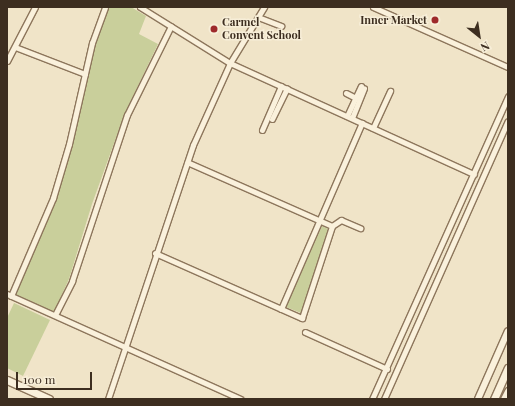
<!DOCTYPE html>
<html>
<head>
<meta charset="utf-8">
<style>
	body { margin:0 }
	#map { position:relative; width:515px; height:406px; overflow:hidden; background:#f0e4c8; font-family:"Playfair Display",serif }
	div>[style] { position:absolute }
	.green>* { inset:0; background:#c9cf9b }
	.roads { filter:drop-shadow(1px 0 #8d765c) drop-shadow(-1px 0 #8d765c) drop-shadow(0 1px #8d765c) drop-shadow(0 -1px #8d765c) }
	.minor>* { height:5px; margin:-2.5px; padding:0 2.5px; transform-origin:2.5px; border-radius:2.5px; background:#faf1dc }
	.tertiary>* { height:6px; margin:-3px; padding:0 3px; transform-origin:3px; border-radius:3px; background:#faf1dc }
	.secondary>* { height:7px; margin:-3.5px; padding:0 3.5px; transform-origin:3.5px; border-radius:3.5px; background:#faf1dc }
	.dots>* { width:11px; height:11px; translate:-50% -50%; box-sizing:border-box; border:2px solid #f7eed8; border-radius:50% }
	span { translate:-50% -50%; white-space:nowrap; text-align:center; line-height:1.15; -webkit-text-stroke:3px #f7eed8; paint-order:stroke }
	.poi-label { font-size:11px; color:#3d2e20; font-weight:700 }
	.right { translate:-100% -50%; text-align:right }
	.left { translate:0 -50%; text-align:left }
	.frame { position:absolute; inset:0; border:8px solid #3d2e20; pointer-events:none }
	.north { position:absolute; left:459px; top:16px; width:40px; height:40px; -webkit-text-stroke:3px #f7eed8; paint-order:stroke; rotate:150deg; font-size:11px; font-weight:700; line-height:16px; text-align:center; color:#3d2e20 }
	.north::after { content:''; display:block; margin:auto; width:14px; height:18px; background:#3d2e20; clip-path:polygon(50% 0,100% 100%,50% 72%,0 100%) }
	.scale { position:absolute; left:16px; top:372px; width:76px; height:18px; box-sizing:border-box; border:2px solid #3d2e20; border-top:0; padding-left:5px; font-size:12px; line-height:14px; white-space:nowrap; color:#3d2e20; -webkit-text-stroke:3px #f7eed8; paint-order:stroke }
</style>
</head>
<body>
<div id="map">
	<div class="green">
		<div style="clip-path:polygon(109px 7px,131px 7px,146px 16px,139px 34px,158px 44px,125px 113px,92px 204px,69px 279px,54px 312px,14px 294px,55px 204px,96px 43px)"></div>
		<div style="clip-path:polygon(322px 226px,328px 229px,301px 313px,286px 307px)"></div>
		<div style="clip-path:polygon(14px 303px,50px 320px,23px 376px,7px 368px,7px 318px)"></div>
	</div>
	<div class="roads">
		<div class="minor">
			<div style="left:140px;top:7px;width:106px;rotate:31.9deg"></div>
			<div style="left:230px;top:63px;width:268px;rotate:24.5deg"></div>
			<div style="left:373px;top:7px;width:148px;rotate:24deg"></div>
			<div style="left:258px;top:17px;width:25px;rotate:21deg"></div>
			<div style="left:15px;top:47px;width:75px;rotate:21.1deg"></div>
			<div style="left:7px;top:61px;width:61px;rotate:-62.6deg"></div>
			<div style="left:346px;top:93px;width:11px;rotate:27deg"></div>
			<div style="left:347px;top:116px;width:33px;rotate:-65deg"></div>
			<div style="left:352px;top:118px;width:32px;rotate:-68deg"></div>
			<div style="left:272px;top:119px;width:34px;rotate:-64deg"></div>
			<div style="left:373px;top:128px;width:41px;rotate:-65.3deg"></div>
			<div style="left:262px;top:130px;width:48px;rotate:-66.6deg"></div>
			<div style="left:332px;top:226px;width:11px;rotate:-34deg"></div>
			<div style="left:341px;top:220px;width:21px;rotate:23deg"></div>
			<div style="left:155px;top:253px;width:161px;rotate:23.9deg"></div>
			<div style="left:302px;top:318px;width:97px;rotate:-71.9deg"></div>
			<div style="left:332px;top:226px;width:158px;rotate:-156.2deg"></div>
			<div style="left:7px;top:294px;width:256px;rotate:24.2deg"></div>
			<div style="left:11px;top:296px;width:107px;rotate:-66.8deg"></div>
			<div style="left:53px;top:198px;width:56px;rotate:-73.5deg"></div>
			<div style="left:69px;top:144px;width:104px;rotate:-77.2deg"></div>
			<div style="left:92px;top:43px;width:38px;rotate:-70deg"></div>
			<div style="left:281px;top:309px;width:203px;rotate:-66.5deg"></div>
			<div style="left:55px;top:315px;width:38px;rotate:-63deg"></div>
			<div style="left:72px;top:281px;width:175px;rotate:-71.7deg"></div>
			<div style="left:127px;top:115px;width:99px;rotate:-63.7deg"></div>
			<div style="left:305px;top:332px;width:90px;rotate:24.3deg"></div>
			<div style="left:108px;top:399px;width:268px;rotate:-71.5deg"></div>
			<div style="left:193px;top:145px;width:90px;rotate:-65.7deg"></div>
			<div style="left:230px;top:63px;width:66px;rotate:-58.7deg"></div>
			<div style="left:372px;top:399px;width:332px;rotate:-65.8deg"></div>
			<div style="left:384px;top:399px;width:304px;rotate:-66deg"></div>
		</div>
		<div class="tertiary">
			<div style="left:478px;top:399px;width:74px;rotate:-66.2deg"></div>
		</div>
		<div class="secondary">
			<div style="left:7px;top:380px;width:46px;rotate:24.3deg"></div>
			<div style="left:494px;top:399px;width:34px;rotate:-66deg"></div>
			<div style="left:504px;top:399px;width:9px;rotate:-63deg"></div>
		</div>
	</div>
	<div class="dots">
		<div style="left:435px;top:20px;background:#9e2a2b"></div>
		<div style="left:214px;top:29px;background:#9e2a2b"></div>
	</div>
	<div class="poi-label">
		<span class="right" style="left:427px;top:20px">Inner Market</span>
		<span class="left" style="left:222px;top:29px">Carmel<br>Convent School</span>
	</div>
	<div class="frame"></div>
	<div class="north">N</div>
	<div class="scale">100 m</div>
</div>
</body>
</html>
